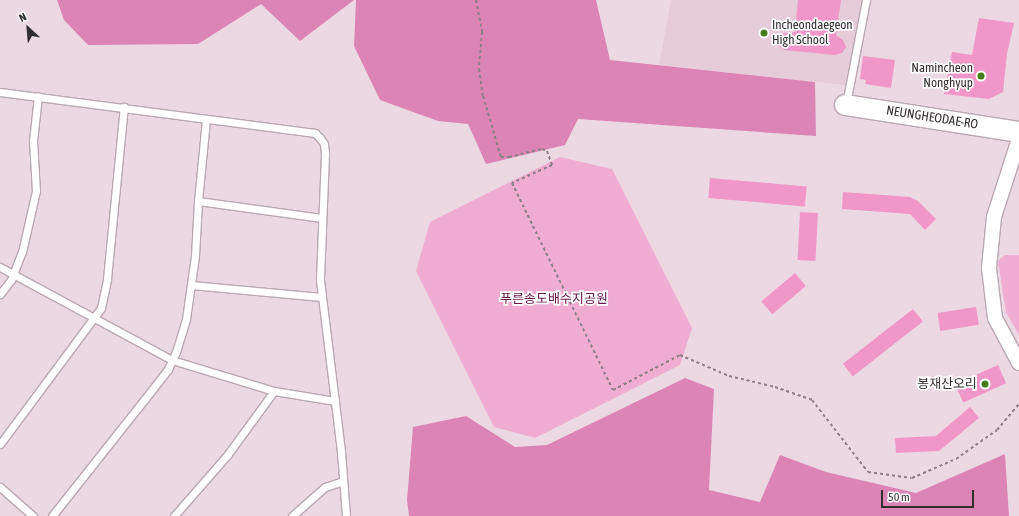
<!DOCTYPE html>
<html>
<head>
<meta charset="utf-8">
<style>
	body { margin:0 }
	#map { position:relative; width:1019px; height:516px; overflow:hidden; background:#ecd8e2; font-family:"Asap Condensed","Noto Sans KR",sans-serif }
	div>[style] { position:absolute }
	.built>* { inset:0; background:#e6cbd9 }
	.green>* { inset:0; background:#f0acd2 }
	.forest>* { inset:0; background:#dd84b7 }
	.building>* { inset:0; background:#f096c9; transform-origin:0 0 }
	.path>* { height:2px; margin-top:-1px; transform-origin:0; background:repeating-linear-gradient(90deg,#8c7f86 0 3px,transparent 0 6px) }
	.roads { filter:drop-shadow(1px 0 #baa7b1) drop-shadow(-1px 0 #baa7b1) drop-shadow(0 1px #baa7b1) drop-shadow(0 -1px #baa7b1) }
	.service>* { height:7px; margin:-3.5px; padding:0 3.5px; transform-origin:3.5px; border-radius:3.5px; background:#fff }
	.minor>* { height:14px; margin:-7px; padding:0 7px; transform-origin:7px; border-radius:7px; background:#fff }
	.secondary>* { height:20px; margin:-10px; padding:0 10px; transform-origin:10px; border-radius:10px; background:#fff }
	.dots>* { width:11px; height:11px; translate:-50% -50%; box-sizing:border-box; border:2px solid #fff; border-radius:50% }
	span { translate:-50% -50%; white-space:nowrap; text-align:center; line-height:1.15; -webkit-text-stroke:3.5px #fff; paint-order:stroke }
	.poi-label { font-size:13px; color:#342d31 }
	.left { translate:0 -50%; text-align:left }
	.right { translate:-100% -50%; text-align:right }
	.street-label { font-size:13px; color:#342d31 }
	.park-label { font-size:13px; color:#65174a }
	.north { position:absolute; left:8px; top:8px; width:40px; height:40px; -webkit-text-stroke:3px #fff; paint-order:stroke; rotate:334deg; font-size:11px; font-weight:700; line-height:16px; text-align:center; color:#342d31 }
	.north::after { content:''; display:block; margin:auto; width:14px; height:18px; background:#342d31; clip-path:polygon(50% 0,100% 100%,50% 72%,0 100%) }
	.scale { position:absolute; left:881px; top:490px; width:93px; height:18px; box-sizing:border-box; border:2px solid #342d31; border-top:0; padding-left:5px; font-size:12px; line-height:14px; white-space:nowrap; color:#342d31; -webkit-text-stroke:3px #fff; paint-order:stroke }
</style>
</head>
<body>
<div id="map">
	<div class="built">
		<div style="clip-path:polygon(671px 0,869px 0,854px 86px,659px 65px)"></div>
	</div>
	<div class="green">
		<div style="clip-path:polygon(560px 157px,612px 169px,692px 328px,680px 365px,535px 438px,494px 427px,416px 271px,430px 222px)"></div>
		<div style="clip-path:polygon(1005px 255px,1019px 255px,1019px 335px,1006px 312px,998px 261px)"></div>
	</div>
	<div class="forest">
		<div style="clip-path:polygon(57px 0,354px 0,300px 41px,261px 4px,198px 44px,88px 45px,64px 20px)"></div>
		<div style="clip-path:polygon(356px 0,596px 0,610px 60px,815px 82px,816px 136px,578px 119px,565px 145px,486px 164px,468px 124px,438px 121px,380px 100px,354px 46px)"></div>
		<div style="clip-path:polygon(685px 378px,714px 389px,709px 490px,760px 502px,780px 455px,826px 472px,916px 493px,1005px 454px,1009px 516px,409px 516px,407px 500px,413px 427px,466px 416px,515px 447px,547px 445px)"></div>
	</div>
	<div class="building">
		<div style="clip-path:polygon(798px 0,841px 0,836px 35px,843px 40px,846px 47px,842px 53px,835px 55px,784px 50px,779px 46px,777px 40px,782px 34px,795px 32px)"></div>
		<div style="clip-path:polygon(979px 18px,1014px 23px,1007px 54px,1003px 92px,989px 99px,944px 94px,952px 52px,972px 55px)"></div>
		<div style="clip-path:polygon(863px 56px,895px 60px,891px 88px,865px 84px,866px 80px,860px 79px)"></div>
		<div style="left:710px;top:178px;width:97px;height:20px;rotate:5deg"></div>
		<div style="clip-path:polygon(843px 192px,910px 197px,918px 201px,936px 219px,925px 230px,910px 214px,842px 209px)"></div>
		<div style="left:800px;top:212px;width:18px;height:48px;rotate:3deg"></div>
		<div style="left:795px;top:273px;width:17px;height:44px;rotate:50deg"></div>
		<div style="left:976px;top:307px;width:18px;height:39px;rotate:81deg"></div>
		<div style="left:913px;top:309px;width:16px;height:89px;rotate:52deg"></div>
		<div style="left:998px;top:365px;width:20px;height:47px;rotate:66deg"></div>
		<div style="clip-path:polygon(970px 407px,979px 418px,939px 451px,896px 453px,895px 438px,936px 436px)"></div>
	</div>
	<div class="path">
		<div style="left:476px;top:0;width:33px;rotate:79deg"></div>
		<div style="left:482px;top:32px;width:37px;rotate:95deg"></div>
		<div style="left:479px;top:69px;width:27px;rotate:82deg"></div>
		<div style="left:483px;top:96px;width:64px;rotate:73.6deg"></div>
		<div style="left:501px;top:157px;width:8px"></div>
		<div style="left:509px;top:157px;width:34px;rotate:-14deg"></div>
		<div style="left:542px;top:149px;width:5px;rotate:22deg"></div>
		<div style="left:547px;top:151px;width:15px;rotate:70deg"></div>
		<div style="left:552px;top:165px;width:44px;rotate:155.8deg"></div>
		<div style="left:512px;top:183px;width:230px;rotate:64deg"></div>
		<div style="left:613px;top:390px;width:76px;rotate:-27.6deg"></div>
		<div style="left:680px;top:355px;width:53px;rotate:23.2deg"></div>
		<div style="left:729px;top:376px;width:47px;rotate:13.4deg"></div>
		<div style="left:775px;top:387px;width:39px;rotate:19deg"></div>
		<div style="left:812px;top:400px;width:91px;rotate:52.1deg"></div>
		<div style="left:868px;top:472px;width:44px;rotate:7.8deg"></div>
		<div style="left:912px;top:478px;width:48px;rotate:-23.4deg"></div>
		<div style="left:956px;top:459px;width:50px;rotate:-35.3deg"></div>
		<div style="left:997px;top:430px;width:34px;rotate:-50deg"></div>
	</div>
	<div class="roads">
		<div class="service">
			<div style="left:0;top:92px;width:318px;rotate:7.4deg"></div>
			<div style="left:315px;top:133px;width:7px;rotate:45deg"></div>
			<div style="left:320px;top:138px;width:7px;rotate:56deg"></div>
			<div style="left:324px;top:144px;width:10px;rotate:84deg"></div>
			<div style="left:325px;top:154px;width:126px;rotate:92.3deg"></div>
			<div style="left:320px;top:280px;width:173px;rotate:83deg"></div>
			<div style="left:341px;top:452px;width:64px;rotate:85.5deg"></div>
			<div style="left:846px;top:104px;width:106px;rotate:-79.1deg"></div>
			<div style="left:198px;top:201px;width:125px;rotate:7.8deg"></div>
			<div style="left:0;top:267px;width:196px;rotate:28.4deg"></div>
			<div style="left:172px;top:360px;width:107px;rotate:16.9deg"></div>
			<div style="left:274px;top:391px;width:62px;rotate:9.3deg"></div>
			<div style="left:191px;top:285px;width:131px;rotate:5.3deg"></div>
			<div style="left:0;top:294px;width:18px;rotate:-52deg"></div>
			<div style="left:11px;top:280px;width:30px;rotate:-69deg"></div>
			<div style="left:22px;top:252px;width:63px;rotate:-77.1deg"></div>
			<div style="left:36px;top:191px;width:50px;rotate:-93.4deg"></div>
			<div style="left:33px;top:141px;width:45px;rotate:-83.7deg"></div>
			<div style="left:0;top:444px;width:169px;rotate:-53.4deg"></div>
			<div style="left:101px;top:308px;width:30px;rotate:-78deg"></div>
			<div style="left:107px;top:279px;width:173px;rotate:-84.4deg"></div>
			<div style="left:0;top:487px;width:44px;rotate:41.3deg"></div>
			<div style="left:52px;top:516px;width:148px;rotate:-51.6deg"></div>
			<div style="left:144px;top:400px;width:39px;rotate:-52deg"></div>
			<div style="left:168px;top:369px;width:19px;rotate:-65deg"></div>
			<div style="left:176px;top:352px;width:34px;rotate:-73deg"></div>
			<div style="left:186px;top:319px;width:64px;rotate:-81.9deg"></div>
			<div style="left:195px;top:256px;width:55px;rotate:-86.9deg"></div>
			<div style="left:198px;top:201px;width:81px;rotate:-84.4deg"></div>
			<div style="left:174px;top:516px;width:82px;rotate:-48.9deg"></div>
			<div style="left:228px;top:454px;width:78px;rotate:-53.9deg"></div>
			<div style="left:292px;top:516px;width:44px;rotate:-41.3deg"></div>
			<div style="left:325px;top:487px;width:19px;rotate:-18deg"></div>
		</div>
		<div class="minor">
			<div style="left:1019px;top:139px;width:82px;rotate:107.8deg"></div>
			<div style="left:994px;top:217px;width:51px;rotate:95.6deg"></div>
			<div style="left:989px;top:268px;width:50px;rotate:83.2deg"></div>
			<div style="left:995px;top:318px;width:51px;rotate:61.9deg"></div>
		</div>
		<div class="secondary">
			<div style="left:845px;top:105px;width:176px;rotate:8.8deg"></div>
		</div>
	</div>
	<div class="dots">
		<div style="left:764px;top:33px;background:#447d17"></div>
		<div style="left:981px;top:76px;background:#447d17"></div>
		<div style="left:985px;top:384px;background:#447d17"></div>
	</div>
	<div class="poi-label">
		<span class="left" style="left:772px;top:33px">Incheondaegeon<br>High School</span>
		<span class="right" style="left:973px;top:76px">Namincheon<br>Nonghyup</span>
		<span class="right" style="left:977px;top:384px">봉재산오리</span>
	</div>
	<div class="street-label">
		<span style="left:932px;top:118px;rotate:9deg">NEUNGHEODAE-RO</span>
	</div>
	<div class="park-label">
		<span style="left:554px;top:299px">푸른송도배수지공원</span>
	</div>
	<div class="north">N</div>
	<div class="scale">50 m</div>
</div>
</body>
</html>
